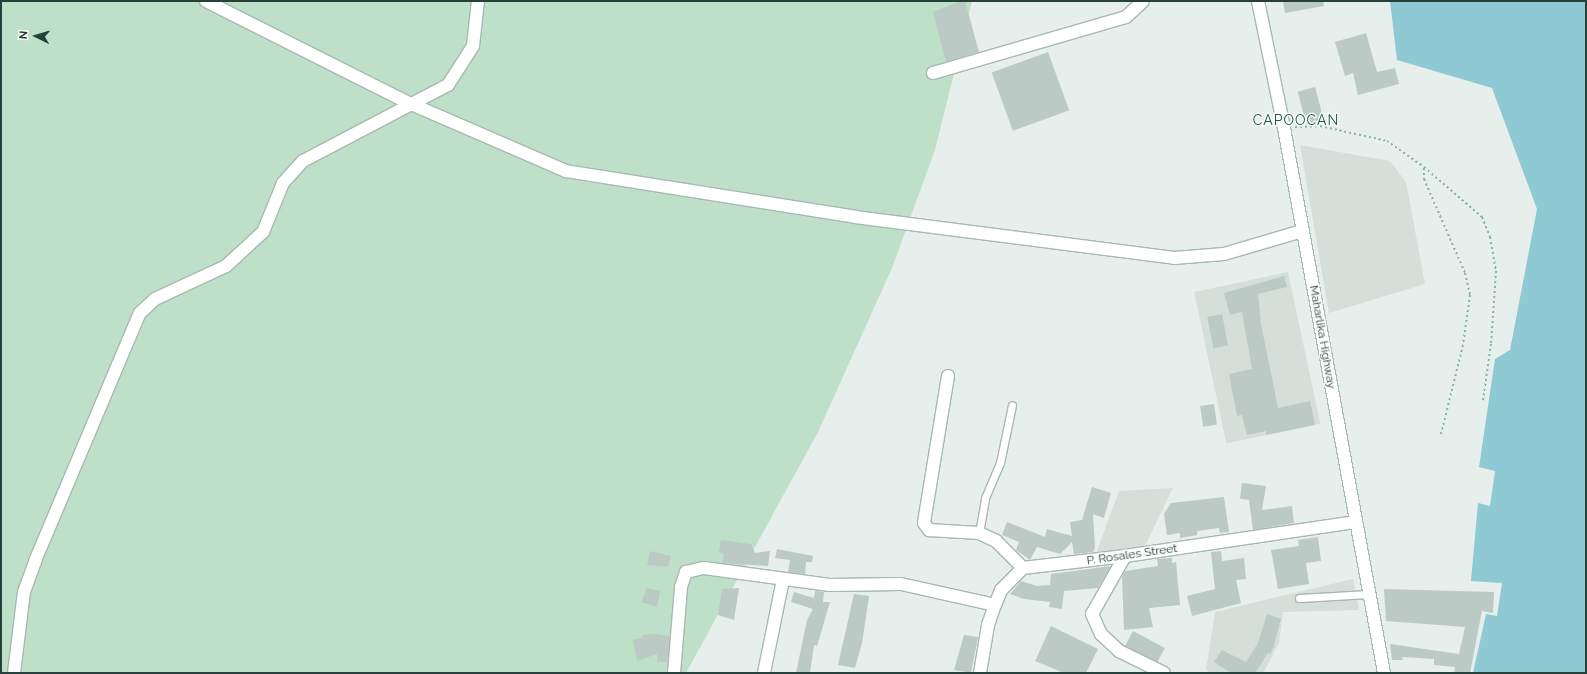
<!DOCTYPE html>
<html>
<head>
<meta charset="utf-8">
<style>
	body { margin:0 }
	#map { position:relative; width:1587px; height:674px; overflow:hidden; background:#e6efeb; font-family:Raleway,sans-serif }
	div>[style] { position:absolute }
	.built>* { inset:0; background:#d4dfda; transform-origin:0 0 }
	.green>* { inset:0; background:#bfe0c8 }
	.water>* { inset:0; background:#8ec9d4 }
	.building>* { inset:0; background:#bbcac4; transform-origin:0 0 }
	.path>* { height:2px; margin-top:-1px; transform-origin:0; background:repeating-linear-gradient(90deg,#86b3a5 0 2px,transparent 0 5px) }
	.roads { filter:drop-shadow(1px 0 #a8b8b2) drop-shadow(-1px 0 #a8b8b2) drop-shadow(0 1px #a8b8b2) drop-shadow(0 -1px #a8b8b2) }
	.service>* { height:7px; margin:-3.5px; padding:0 3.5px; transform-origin:3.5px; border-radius:3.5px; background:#fff }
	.minor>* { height:12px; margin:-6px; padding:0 6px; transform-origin:6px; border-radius:6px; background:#fff }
	.tertiary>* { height:12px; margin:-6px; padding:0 6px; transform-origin:6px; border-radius:6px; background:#fff }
	.secondary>* { height:12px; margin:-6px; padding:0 6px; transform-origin:6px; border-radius:6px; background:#fff }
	span { translate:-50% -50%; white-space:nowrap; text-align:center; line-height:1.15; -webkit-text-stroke:3px #f7fbf9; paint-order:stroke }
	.street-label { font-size:12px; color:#24423a }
	.quarter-label { font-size:14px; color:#1f5548; letter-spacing:1px }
	.frame { position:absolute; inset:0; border:2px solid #24423a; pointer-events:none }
	.north { position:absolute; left:16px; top:16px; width:40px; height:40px; -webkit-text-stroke:3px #f7fbf9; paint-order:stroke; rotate:275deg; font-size:11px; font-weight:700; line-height:16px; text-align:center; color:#24423a }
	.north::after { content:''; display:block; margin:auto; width:14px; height:18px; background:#24423a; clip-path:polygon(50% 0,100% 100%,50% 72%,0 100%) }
</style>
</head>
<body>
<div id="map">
	<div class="built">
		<div style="clip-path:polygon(1300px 145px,1390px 161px,1406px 182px,1425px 284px,1329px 313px)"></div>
		<div style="left:1288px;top:272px;width:155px;height:96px;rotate:78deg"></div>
		<div style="clip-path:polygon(1173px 488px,1143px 550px,1095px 556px,1119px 491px)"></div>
		<div style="clip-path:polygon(1353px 579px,1359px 610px,1283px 612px,1279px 643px,1263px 673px,1211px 673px,1206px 670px,1215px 612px)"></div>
	</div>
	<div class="green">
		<div style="clip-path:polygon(1px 1px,972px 1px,935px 150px,892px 268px,818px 432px,686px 673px,1px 673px)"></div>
	</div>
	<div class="water">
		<div style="clip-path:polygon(1390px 1px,1586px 1px,1586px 673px,1473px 673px,1486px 614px,1497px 616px,1502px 583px,1471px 581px,1478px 503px,1490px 506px,1495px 471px,1479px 467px,1495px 359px,1510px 350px,1537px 209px,1492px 88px,1397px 60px)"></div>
	</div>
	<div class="building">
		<div style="clip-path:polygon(961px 1px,965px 1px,979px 52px,946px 62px,933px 12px)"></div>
		<div style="clip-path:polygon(1283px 1px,1323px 1px,1324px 6px,1285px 13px)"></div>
		<div style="clip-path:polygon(1366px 33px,1377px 72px,1395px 68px,1399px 84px,1358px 95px,1353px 73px,1345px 76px,1335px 42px)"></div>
		<div style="left:1048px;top:52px;width:62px;height:60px;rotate:70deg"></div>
		<div style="left:1315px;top:87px;width:34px;height:18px;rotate:75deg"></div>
		<div style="clip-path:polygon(1284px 276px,1287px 287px,1258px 294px,1261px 324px,1278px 408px,1310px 401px,1315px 425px,1266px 435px,1266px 431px,1247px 435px,1242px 415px,1237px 416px,1229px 374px,1252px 369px,1242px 312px,1230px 315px,1224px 293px)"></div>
		<div style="left:1222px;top:314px;width:32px;height:15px;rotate:79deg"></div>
		<div style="left:1214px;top:404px;width:21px;height:14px;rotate:82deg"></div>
		<div style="clip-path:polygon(1242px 483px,1266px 486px,1262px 510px,1292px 506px,1294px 523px,1253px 530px,1249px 500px,1240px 499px)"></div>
		<div style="clip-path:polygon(1092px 487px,1111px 493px,1104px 518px,1093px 514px,1095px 547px,1093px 552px,1074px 554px,1072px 542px,1060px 554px,1037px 547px,1030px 560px,1016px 550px,1019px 542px,1002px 535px,1007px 522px,1045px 537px,1047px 529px,1072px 536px,1070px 522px,1082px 520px)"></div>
		<div style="clip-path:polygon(1224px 497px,1229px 532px,1220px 533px,1219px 528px,1197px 531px,1197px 535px,1180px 538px,1180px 533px,1167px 535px,1164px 514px,1171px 503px)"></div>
		<div style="clip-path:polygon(1318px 537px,1321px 561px,1306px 563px,1309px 584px,1278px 589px,1271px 550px,1299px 546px,1298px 540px)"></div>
		<div style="clip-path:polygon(721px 540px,751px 544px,755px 553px,770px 551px,768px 566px,722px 563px,724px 554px,719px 552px)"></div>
		<div style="clip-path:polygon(777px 549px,813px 556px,812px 562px,806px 562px,805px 574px,788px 572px,790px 560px,775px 558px)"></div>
		<div style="clip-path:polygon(650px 551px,671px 556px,668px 567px,647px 565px)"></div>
		<div style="clip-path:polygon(1221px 551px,1222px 561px,1244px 558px,1246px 579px,1236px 580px,1241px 603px,1192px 616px,1187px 596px,1215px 589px,1211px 552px)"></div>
		<div style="clip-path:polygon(1172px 558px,1172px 563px,1176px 562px,1180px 605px,1149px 608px,1153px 627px,1124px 630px,1122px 577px,1125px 571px,1158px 566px,1157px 559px)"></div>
		<div style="clip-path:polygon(1111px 566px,1098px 588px,1064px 591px,1062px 609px,1049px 607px,1050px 602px,1024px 599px,1010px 594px,1021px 581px,1037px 586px,1050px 585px,1051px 574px)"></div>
		<div style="clip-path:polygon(647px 588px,660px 591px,657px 607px,641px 602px)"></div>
		<div style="clip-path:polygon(739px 588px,734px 620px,718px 615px,722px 589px)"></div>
		<div style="clip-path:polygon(1384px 589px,1494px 592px,1493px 613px,1482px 611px,1470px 673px,1454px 673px,1455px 667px,1434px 665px,1434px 659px,1402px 657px,1403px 660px,1392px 660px,1390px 644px,1459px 654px,1465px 627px,1386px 621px)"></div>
		<div style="clip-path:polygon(815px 591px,824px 592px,823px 602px,830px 602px,817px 646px,814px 645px,810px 673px,796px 673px,807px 620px,813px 609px,791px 602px,794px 592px,814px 598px)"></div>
		<div style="clip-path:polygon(854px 594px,869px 596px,862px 643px,855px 668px,838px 665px)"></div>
		<div style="clip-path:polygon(1267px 614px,1281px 619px,1273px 649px,1270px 654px,1268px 653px,1255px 673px,1231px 673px,1214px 662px,1222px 650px,1246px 662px,1258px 643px)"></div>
		<div style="clip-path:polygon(1051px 626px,1098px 649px,1086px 673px,1064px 673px,1035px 661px)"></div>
		<div style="left:1133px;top:631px;width:36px;height:17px;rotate:28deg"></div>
		<div style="clip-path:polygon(656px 634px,670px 636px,667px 662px,657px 662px,657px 654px,637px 661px,633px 640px,642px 638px,642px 635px)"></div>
		<div style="clip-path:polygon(964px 635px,978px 637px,971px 673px,954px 670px)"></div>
	</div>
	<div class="path">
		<div style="left:1295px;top:127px;width:25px;rotate:-2deg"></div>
		<div style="left:1320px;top:126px;width:69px;rotate:12.6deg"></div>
		<div style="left:1387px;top:141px;width:45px;rotate:35.1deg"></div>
		<div style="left:1424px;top:167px;width:77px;rotate:40.8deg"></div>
		<div style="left:1482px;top:217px;width:22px;rotate:68deg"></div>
		<div style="left:1490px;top:237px;width:35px;rotate:80deg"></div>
		<div style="left:1496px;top:271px;width:73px;rotate:93.9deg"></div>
		<div style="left:1491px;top:344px;width:57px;rotate:98.1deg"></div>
		<div style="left:1424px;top:168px;width:11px;rotate:90deg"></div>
		<div style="left:1424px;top:179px;width:103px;rotate:66.4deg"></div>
		<div style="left:1465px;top:273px;width:23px;rotate:77deg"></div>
		<div style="left:1470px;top:295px;width:50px;rotate:98deg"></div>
		<div style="left:1463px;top:345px;width:92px;rotate:103.9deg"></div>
	</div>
	<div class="roads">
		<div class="service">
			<div style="left:979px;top:533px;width:36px;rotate:-80deg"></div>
			<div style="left:985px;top:498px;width:38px;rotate:-67deg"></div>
			<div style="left:1000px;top:463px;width:59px;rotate:-78.3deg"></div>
			<div style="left:1299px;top:598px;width:70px;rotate:-3.3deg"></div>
		</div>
		<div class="minor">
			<div style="left:206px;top:1px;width:229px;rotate:26.7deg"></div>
			<div style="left:411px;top:104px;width:169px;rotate:23.4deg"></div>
			<div style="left:566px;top:171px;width:293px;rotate:9deg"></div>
			<div style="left:855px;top:217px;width:322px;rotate:7.3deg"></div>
			<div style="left:1174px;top:258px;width:50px;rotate:-4.6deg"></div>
			<div style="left:1224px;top:254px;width:81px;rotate:-16.4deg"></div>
			<div style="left:933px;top:73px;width:201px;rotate:-16.2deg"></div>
			<div style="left:1126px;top:17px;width:23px;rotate:-43deg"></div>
			<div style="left:948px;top:376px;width:149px;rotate:99.3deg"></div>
			<div style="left:924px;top:523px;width:9px;rotate:54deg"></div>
			<div style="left:929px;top:530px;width:50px;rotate:3.4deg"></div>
			<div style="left:979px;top:533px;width:19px;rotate:25deg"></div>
			<div style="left:996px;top:541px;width:38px;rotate:45deg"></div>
			<div style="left:1125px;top:556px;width:67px;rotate:119.6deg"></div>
			<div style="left:1092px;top:614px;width:22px;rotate:66deg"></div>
			<div style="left:1101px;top:634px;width:25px;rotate:43deg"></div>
			<div style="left:1119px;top:651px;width:50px;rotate:26.1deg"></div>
			<div style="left:14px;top:673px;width:82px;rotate:-83deg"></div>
			<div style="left:24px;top:592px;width:33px;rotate:-70deg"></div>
			<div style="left:35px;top:561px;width:269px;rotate:-67.1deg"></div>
			<div style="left:140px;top:313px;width:21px;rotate:-43deg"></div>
			<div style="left:155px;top:299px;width:78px;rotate:-24.9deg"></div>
			<div style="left:226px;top:266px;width:50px;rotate:-42.6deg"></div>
			<div style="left:263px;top:232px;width:53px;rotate:-67.8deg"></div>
			<div style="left:283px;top:183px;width:30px;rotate:-48deg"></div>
			<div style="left:303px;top:161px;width:164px;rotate:-27.7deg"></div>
			<div style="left:448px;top:85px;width:46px;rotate:-57.3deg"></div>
			<div style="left:473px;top:46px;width:45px;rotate:-83.7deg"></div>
			<div style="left:674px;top:673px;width:86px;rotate:-85.3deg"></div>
			<div style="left:681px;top:587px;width:16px;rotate:-72deg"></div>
			<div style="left:686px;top:572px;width:18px;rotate:-13deg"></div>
			<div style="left:704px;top:568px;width:127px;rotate:7.7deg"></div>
			<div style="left:830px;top:585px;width:71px;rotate:-0.8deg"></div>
			<div style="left:901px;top:584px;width:96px;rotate:12.6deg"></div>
			<div style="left:764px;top:673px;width:95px;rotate:-78.5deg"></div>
		</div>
		<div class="tertiary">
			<div style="left:980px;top:673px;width:49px;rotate:-80.5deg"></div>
			<div style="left:988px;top:625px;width:21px;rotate:-71deg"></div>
			<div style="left:995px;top:605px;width:16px;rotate:-68deg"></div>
			<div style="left:1001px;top:590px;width:31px;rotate:-45deg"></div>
			<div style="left:1023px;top:568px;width:103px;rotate:-6.7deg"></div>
			<div style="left:1125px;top:556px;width:232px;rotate:-8.4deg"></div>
		</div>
		<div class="secondary">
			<div style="left:1258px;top:1px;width:130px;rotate:78.4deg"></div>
			<div style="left:1284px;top:128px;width:554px;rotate:79.6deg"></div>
		</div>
	</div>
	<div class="street-label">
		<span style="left:1322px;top:337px;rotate:80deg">Maharlika Highway</span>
		<span style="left:1132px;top:555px;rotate:-8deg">P. Rosales Street</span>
	</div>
	<div class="quarter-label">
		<span style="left:1296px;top:120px">CAPOOCAN</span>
	</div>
	<div class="frame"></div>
	<div class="north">N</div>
</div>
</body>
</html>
